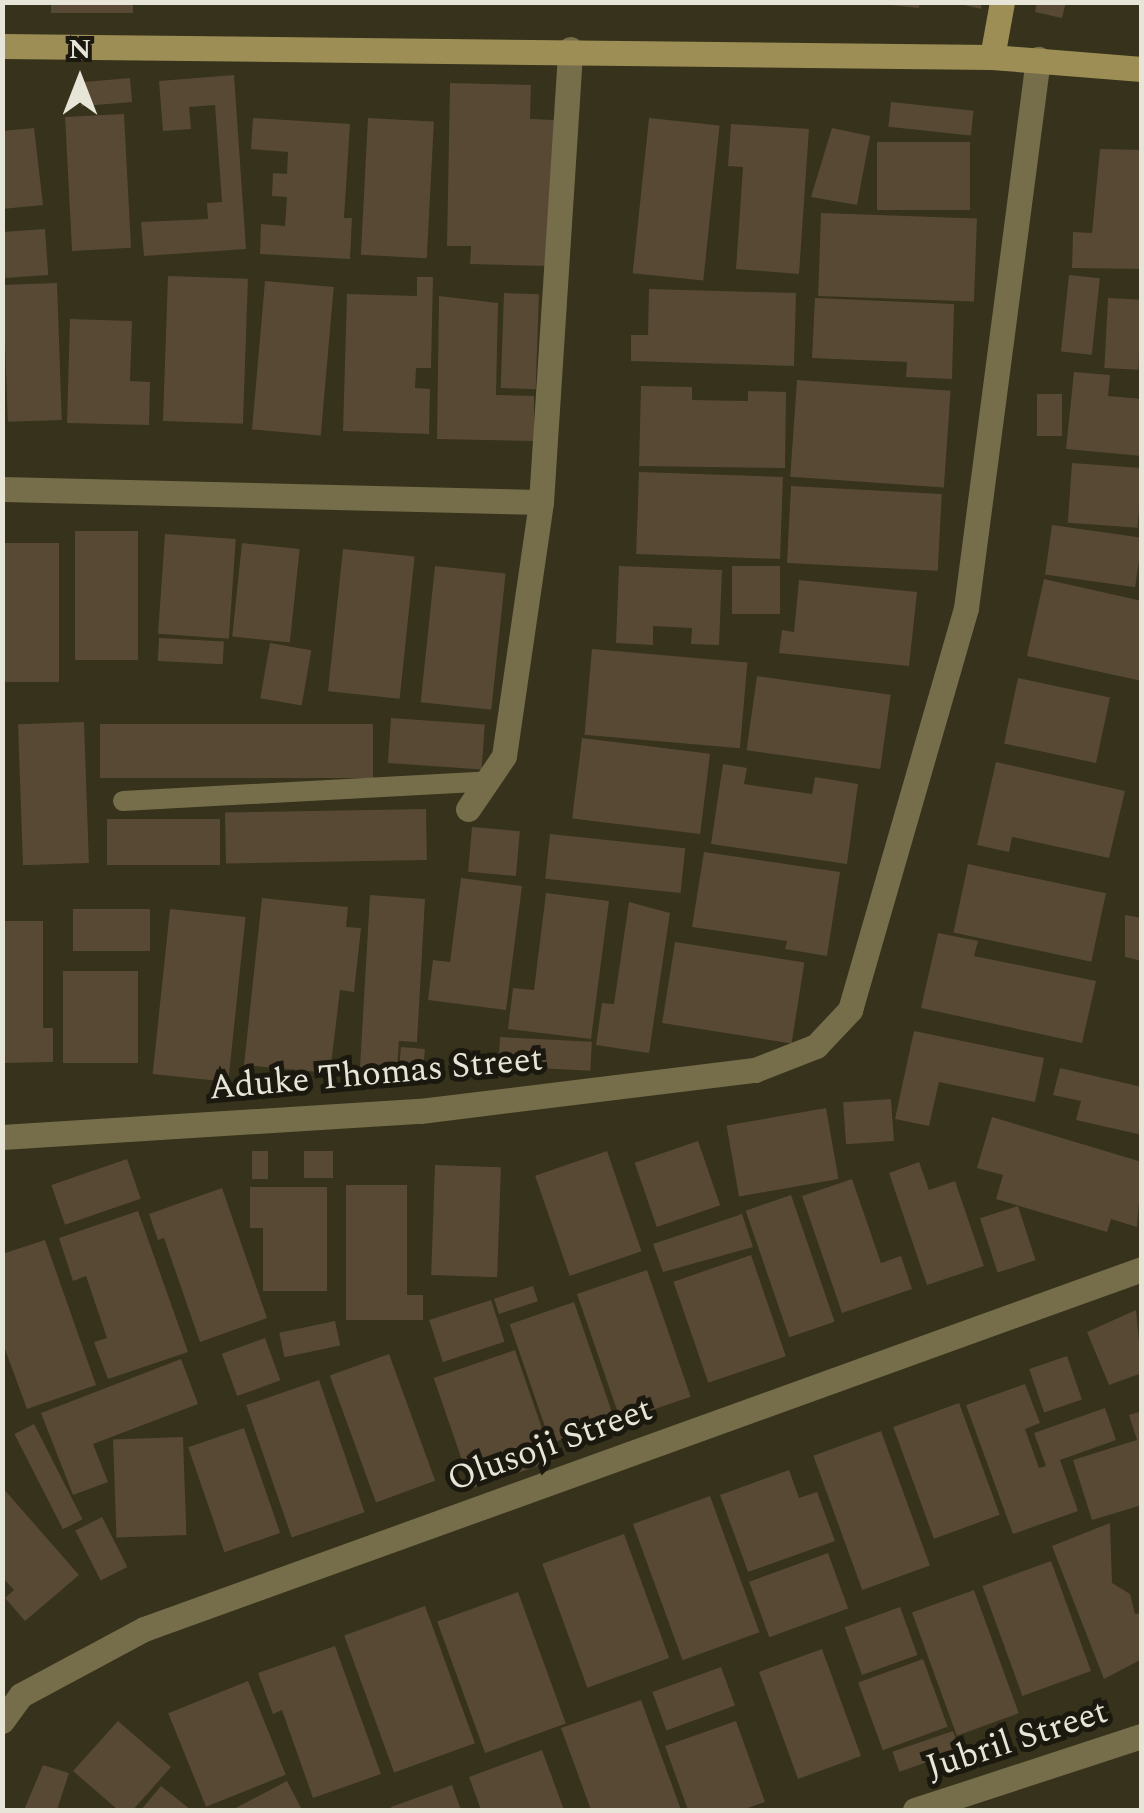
<!DOCTYPE html>
<html>
<head>
<meta charset="utf-8">
<style>
	body { margin:0 }
	#map { position:relative; width:1144px; height:1813px; overflow:hidden; background:#36321b; font-family:Spectral,serif }
	div>[style] { position:absolute }
	.building>* { inset:0; background:#584935; transform-origin:0 0 }
	.lane>* { height:20px; margin:-10px; padding:0 10px; transform-origin:10px; border-radius:10px; background:#766d4a }
	.street>* { height:25px; margin:-12.5px; padding:0 12.5px; transform-origin:12.5px; border-radius:12.5px; background:#766d4a }
	.secondary>* { height:25px; margin:-12.5px; padding:0 12.5px; transform-origin:12.5px; border-radius:12.5px; background:#9d8e55 }
	span { translate:-50% -50%; white-space:nowrap; text-align:center; line-height:1.15; -webkit-text-stroke:10px #1b190f; paint-order:stroke }
	.street-label { font-size:35px; color:#e7e5d7 }
	.frame { position:absolute; inset:0; border:5px solid #e7e5d7; pointer-events:none }
	.north { position:absolute; left:30px; top:30px; width:100px; height:100px; -webkit-text-stroke:8px #1b190f; paint-order:stroke; rotate:0deg; font-size:28px; font-weight:700; line-height:40px; text-align:center; color:#e7e5d7 }
	.north::after { content:''; display:block; margin:auto; width:35px; height:45px; background:#e7e5d7; clip-path:polygon(50% 0,100% 100%,50% 72%,0 100%) }
</style>
</head>
<body>
<div id="map">
	<div class="building">
		<div style="left:51px;top:2px;width:82px;height:11px"></div>
		<div style="clip-path:polygon(891px 2px,920px 2px,919px 8px,891px 5px)"></div>
		<div style="clip-path:polygon(952px 2px,982px 2px,981px 9px)"></div>
		<div style="clip-path:polygon(1037px 2px,1066px 2px,1062px 18px,1035px 12px)"></div>
		<div style="clip-path:polygon(234px 75px,246px 249px,144px 256px,141px 222px,208px 219px,207px 203px,222px 202px,215px 105px,189px 107px,191px 129px,163px 131px,159px 81px)"></div>
		<div style="left:130px;top:78px;width:24px;height:51px;rotate:85deg"></div>
		<div style="clip-path:polygon(450px 83px,531px 85px,530px 119px,555px 120px,551px 266px,470px 264px,471px 246px,447px 246px)"></div>
		<div style="left:891px;top:102px;width:83px;height:25px;rotate:6deg"></div>
		<div style="left:124px;top:114px;width:134px;height:59px;rotate:87deg"></div>
		<div style="clip-path:polygon(253px 118px,350px 124px,344px 218px,352px 218px,350px 259px,260px 254px,261px 224px,285px 226px,287px 197px,272px 196px,273px 173px,287px 174px,288px 152px,251px 149px)"></div>
		<div style="left:368px;top:118px;width:66px;height:137px;rotate:3deg"></div>
		<div style="left:649px;top:118px;width:71px;height:156px;rotate:6deg"></div>
		<div style="clip-path:polygon(731px 124px,809px 129px,799px 274px,736px 269px,743px 167px,728px 166px)"></div>
		<div style="clip-path:polygon(34px 128px,43px 205px,2px 209px,2px 131px)"></div>
		<div style="clip-path:polygon(832px 128px,870px 136px,857px 205px,811px 197px)"></div>
		<div style="left:877px;top:142px;width:93px;height:68px"></div>
		<div style="clip-path:polygon(1100px 149px,1142px 150px,1142px 269px,1072px 268px,1073px 232px,1092px 233px)"></div>
		<div style="left:821px;top:213px;width:156px;height:83px;rotate:2deg"></div>
		<div style="left:45px;top:229px;width:46px;height:43px;rotate:86deg"></div>
		<div style="left:1069px;top:275px;width:31px;height:77px;rotate:6deg"></div>
		<div style="left:168px;top:276px;width:80px;height:145px;rotate:2deg"></div>
		<div style="clip-path:polygon(417px 277px,433px 277px,431px 368px,416px 368px,415px 388px,430px 389px,429px 434px,343px 431px,347px 294px,417px 296px)"></div>
		<div style="left:265px;top:281px;width:69px;height:149px;rotate:5deg"></div>
		<div style="left:57px;top:283px;width:137px;height:54px;rotate:88deg"></div>
		<div style="clip-path:polygon(649px 289px,796px 293px,794px 366px,631px 361px,631px 335px,648px 335px)"></div>
		<div style="left:504px;top:293px;width:35px;height:95px;rotate:2deg"></div>
		<div style="clip-path:polygon(439px 296px,498px 303px,496px 395px,534px 396px,534px 441px,437px 439px)"></div>
		<div style="clip-path:polygon(815px 298px,954px 304px,952px 379px,906px 377px,907px 362px,812px 358px)"></div>
		<div style="left:1108px;top:298px;width:34px;height:70px;rotate:3deg"></div>
		<div style="clip-path:polygon(70px 319px,132px 321px,130px 381px,150px 382px,149px 425px,67px 423px)"></div>
		<div style="clip-path:polygon(1074px 372px,1110px 375px,1108px 396px,1142px 399px,1142px 456px,1066px 449px)"></div>
		<div style="left:797px;top:380px;width:154px;height:97px;rotate:4deg"></div>
		<div style="clip-path:polygon(641px 386px,692px 387px,692px 400px,748px 401px,748px 391px,786px 392px,785px 468px,639px 466px)"></div>
		<div style="left:1037px;top:394px;width:25px;height:42px"></div>
		<div style="left:1072px;top:463px;width:70px;height:60px;rotate:4deg"></div>
		<div style="left:639px;top:472px;width:144px;height:82px;rotate:2deg"></div>
		<div style="left:791px;top:486px;width:151px;height:77px;rotate:3deg"></div>
		<div style="left:1052px;top:525px;width:91px;height:50px;rotate:8deg"></div>
		<div style="left:138px;top:531px;width:129px;height:63px;rotate:90deg"></div>
		<div style="left:165px;top:534px;width:71px;height:100px;rotate:4deg"></div>
		<div style="left:2px;top:543px;width:57px;height:139px"></div>
		<div style="left:242px;top:543px;width:58px;height:94px;rotate:6deg"></div>
		<div style="left:343px;top:549px;width:72px;height:143px;rotate:6deg"></div>
		<div style="left:435px;top:566px;width:71px;height:137px;rotate:6deg"></div>
		<div style="clip-path:polygon(619px 566px,722px 570px,719px 645px,691px 644px,692px 628px,653px 626px,653px 645px,616px 643px)"></div>
		<div style="left:732px;top:566px;width:48px;height:48px"></div>
		<div style="clip-path:polygon(1044px 579px,1142px 601px,1142px 681px,1027px 656px)"></div>
		<div style="clip-path:polygon(799px 580px,917px 592px,909px 666px,779px 653px,782px 630px,794px 632px)"></div>
		<div style="left:159px;top:638px;width:65px;height:23px;rotate:3deg"></div>
		<div style="left:270px;top:643px;width:42px;height:56px;rotate:10deg"></div>
		<div style="left:592px;top:649px;width:156px;height:86px;rotate:5deg"></div>
		<div style="left:757px;top:676px;width:135px;height:75px;rotate:8deg"></div>
		<div style="left:1018px;top:678px;width:94px;height:67px;rotate:12deg"></div>
		<div style="left:391px;top:718px;width:94px;height:45px;rotate:4deg"></div>
		<div style="left:84px;top:722px;width:141px;height:66px;rotate:88deg"></div>
		<div style="left:100px;top:724px;width:273px;height:54px"></div>
		<div style="left:582px;top:738px;width:129px;height:81px;rotate:7deg"></div>
		<div style="clip-path:polygon(996px 762px,1125px 791px,1109px 858px,1012px 837px,1009px 852px,977px 845px)"></div>
		<div style="clip-path:polygon(723px 764px,747px 768px,744px 784px,812px 794px,815px 777px,858px 784px,847px 864px,711px 844px)"></div>
		<div style="left:426px;top:809px;width:51px;height:201px;rotate:89deg"></div>
		<div style="left:220px;top:819px;width:46px;height:113px;rotate:90deg"></div>
		<div style="left:472px;top:827px;width:48px;height:45px;rotate:5deg"></div>
		<div style="left:550px;top:834px;width:136px;height:45px;rotate:6deg"></div>
		<div style="clip-path:polygon(704px 852px,840px 872px,827px 956px,785px 949px,787px 941px,692px 927px)"></div>
		<div style="left:968px;top:864px;width:141px;height:70px;rotate:12deg"></div>
		<div style="clip-path:polygon(461px 878px,522px 886px,506px 1010px,428px 1000px,433px 960px,450px 962px)"></div>
		<div style="clip-path:polygon(546px 893px,609px 901px,591px 1039px,508px 1029px,513px 988px,534px 990px)"></div>
		<div style="clip-path:polygon(370px 895px,425px 899px,417px 1042px,399px 1041px,397px 1069px,360px 1067px)"></div>
		<div style="clip-path:polygon(262px 898px,348px 907px,346px 927px,361px 928px,354px 992px,340px 990px,330px 1073px,244px 1065px)"></div>
		<div style="clip-path:polygon(629px 902px,670px 913px,649px 1053px,596px 1045px,602px 1003px,614px 1004px)"></div>
		<div style="left:73px;top:909px;width:77px;height:42px"></div>
		<div style="left:170px;top:909px;width:76px;height:166px;rotate:6deg"></div>
		<div style="clip-path:polygon(1125px 915px,1142px 918px,1142px 961px,1125px 957px)"></div>
		<div style="clip-path:polygon(2px 921px,43px 921px,43px 1028px,53px 1028px,53px 1062px,2px 1063px)"></div>
		<div style="clip-path:polygon(938px 933px,978px 941px,974px 956px,1096px 981px,1082px 1043px,921px 1008px)"></div>
		<div style="left:675px;top:942px;width:131px;height:82px;rotate:9deg"></div>
		<div style="left:138px;top:971px;width:92px;height:75px;rotate:90deg"></div>
		<div style="clip-path:polygon(914px 1031px,1044px 1058px,1035px 1102px,939px 1082px,929px 1126px,895px 1119px)"></div>
		<div style="left:500px;top:1037px;width:92px;height:29px;rotate:3deg"></div>
		<div style="left:401px;top:1047px;width:24px;height:29px;rotate:5deg"></div>
		<div style="clip-path:polygon(1060px 1068px,1142px 1087px,1142px 1135px,1076px 1120px,1081px 1101px,1053px 1095px)"></div>
		<div style="left:891px;top:1099px;width:42px;height:48px;rotate:86deg"></div>
		<div style="left:826px;top:1108px;width:72px;height:101px;rotate:80deg"></div>
		<div style="clip-path:polygon(992px 1117px,1142px 1162px,1137px 1227px,1111px 1219px,1107px 1232px,996px 1199px,1003px 1175px,977px 1168px)"></div>
		<div style="left:698px;top:1141px;width:68px;height:67px;rotate:71deg"></div>
		<div style="left:252px;top:1151px;width:16px;height:28px"></div>
		<div style="left:304px;top:1151px;width:29px;height:27px"></div>
		<div style="left:607px;top:1151px;width:106px;height:76px;rotate:71deg"></div>
		<div style="left:127px;top:1159px;width:42px;height:80px;rotate:71deg"></div>
		<div style="clip-path:polygon(919px 1162px,929px 1190px,955px 1181px,984px 1266px,927px 1285px,889px 1173px)"></div>
		<div style="left:435px;top:1165px;width:66px;height:110px;rotate:2deg"></div>
		<div style="clip-path:polygon(852px 1179px,881px 1263px,901px 1256px,912px 1289px,842px 1313px,802px 1196px)"></div>
		<div style="clip-path:polygon(346px 1185px,407px 1185px,407px 1295px,423px 1295px,423px 1320px,346px 1320px)"></div>
		<div style="clip-path:polygon(250px 1187px,327px 1187px,327px 1291px,263px 1291px,263px 1228px,250px 1228px)"></div>
		<div style="clip-path:polygon(222px 1188px,267px 1318px,200px 1342px,164px 1238px,158px 1240px,149px 1214px)"></div>
		<div style="left:791px;top:1195px;width:134px;height:48px;rotate:71deg"></div>
		<div style="left:1018px;top:1206px;width:57px;height:40px;rotate:72deg"></div>
		<div style="clip-path:polygon(138px 1211px,188px 1352px,108px 1379px,94px 1342px,107px 1338px,86px 1276px,73px 1281px,59px 1238px)"></div>
		<div style="clip-path:polygon(742px 1214px,753px 1247px,663px 1272px,653px 1244px)"></div>
		<div style="clip-path:polygon(45px 1240px,96px 1385px,27px 1409px,2px 1341px,2px 1254px)"></div>
		<div style="left:751px;top:1255px;width:107px;height:82px;rotate:71deg"></div>
		<div style="left:647px;top:1270px;width:134px;height:74px;rotate:71deg"></div>
		<div style="left:533px;top:1286px;width:16px;height:41px;rotate:72deg"></div>
		<div style="left:491px;top:1300px;width:44px;height:65px;rotate:72deg"></div>
		<div style="left:574px;top:1302px;width:126px;height:68px;rotate:71deg"></div>
		<div style="clip-path:polygon(1136px 1310px,1142px 1373px,1109px 1385px,1087px 1332px)"></div>
		<div style="left:335px;top:1321px;width:25px;height:57px;rotate:78deg"></div>
		<div style="left:265px;top:1338px;width:45px;height:46px;rotate:70deg"></div>
		<div style="left:515px;top:1350px;width:117px;height:86px;rotate:71deg"></div>
		<div style="left:389px;top:1354px;width:135px;height:63px;rotate:70deg"></div>
		<div style="left:1067px;top:1356px;width:46px;height:40px;rotate:71deg"></div>
		<div style="clip-path:polygon(181px 1359px,198px 1404px,93px 1444px,108px 1482px,73px 1495px,41px 1413px)"></div>
		<div style="left:319px;top:1380px;width:140px;height:77px;rotate:71deg"></div>
		<div style="clip-path:polygon(1025px 1384px,1040px 1423px,1025px 1429px,1039px 1468px,1046px 1466px,1034px 1433px,1105px 1408px,1116px 1440px,1060px 1460px,1078px 1511px,1013px 1534px,966px 1405px)"></div>
		<div style="left:959px;top:1403px;width:119px;height:70px;rotate:70deg"></div>
		<div style="clip-path:polygon(1142px 1411px,1142px 1505px,1092px 1520px,1073px 1460px,1137px 1440px,1129px 1415px)"></div>
		<div style="left:34px;top:1424px;width:107px;height:22px;rotate:63deg"></div>
		<div style="left:244px;top:1428px;width:111px;height:59px;rotate:71deg"></div>
		<div style="left:881px;top:1431px;width:143px;height:72px;rotate:70deg"></div>
		<div style="left:183px;top:1437px;width:98px;height:70px;rotate:88deg"></div>
		<div style="clip-path:polygon(789px 1470px,799px 1498px,817px 1492px,835px 1541px,748px 1572px,720px 1495px)"></div>
		<div style="clip-path:polygon(2px 1487px,79px 1575px,25px 1621px,5px 1598px,14px 1590px,2px 1577px)"></div>
		<div style="left:710px;top:1496px;width:145px;height:82px;rotate:70deg"></div>
		<div style="left:102px;top:1517px;width:56px;height:30px;rotate:63deg"></div>
		<div style="clip-path:polygon(1110px 1523px,1112px 1583px,1130px 1594px,1135px 1614px,1142px 1613px,1142px 1659px,1104px 1679px,1052px 1546px)"></div>
		<div style="left:624px;top:1534px;width:132px;height:87px;rotate:70deg"></div>
		<div style="left:828px;top:1553px;width:59px;height:84px;rotate:70deg"></div>
		<div style="left:1051px;top:1561px;width:117px;height:73px;rotate:70deg"></div>
		<div style="left:974px;top:1590px;width:131px;height:66px;rotate:70deg"></div>
		<div style="left:518px;top:1592px;width:140px;height:86px;rotate:70deg"></div>
		<div style="left:425px;top:1606px;width:146px;height:86px;rotate:70deg"></div>
		<div style="left:900px;top:1607px;width:51px;height:59px;rotate:70deg"></div>
		<div style="clip-path:polygon(335px 1646px,381px 1774px,313px 1798px,282px 1710px,273px 1714px,258px 1673px)"></div>
		<div style="left:822px;top:1649px;width:114px;height:67px;rotate:70deg"></div>
		<div style="left:923px;top:1659px;width:72px;height:69px;rotate:70deg"></div>
		<div style="left:721px;top:1667px;width:41px;height:73px;rotate:70deg"></div>
		<div style="left:248px;top:1681px;width:101px;height:86px;rotate:68deg"></div>
		<div style="clip-path:polygon(641px 1700px,681px 1810px,591px 1810px,561px 1728px)"></div>
		<div style="clip-path:polygon(118px 1721px,171px 1767px,133px 1810px,118px 1810px,73px 1771px)"></div>
		<div style="clip-path:polygon(736px 1721px,765px 1802px,742px 1810px,688px 1810px,665px 1746px)"></div>
		<div style="left:953px;top:1731px;width:21px;height:64px;rotate:71deg"></div>
		<div style="clip-path:polygon(542px 1750px,564px 1810px,481px 1810px,469px 1777px)"></div>
		<div style="clip-path:polygon(43px 1765px,69px 1773px,57px 1810px,24px 1810px)"></div>
		<div style="clip-path:polygon(287px 1781px,301px 1808px,232px 1810px)"></div>
		<div style="clip-path:polygon(452px 1785px,461px 1810px,392px 1810px,391px 1807px)"></div>
		<div style="clip-path:polygon(161px 1786px,191px 1810px,141px 1810px)"></div>
	</div>
	<div class="lane">
		<div style="left:123px;top:801px;width:367px;rotate:-3.1deg"></div>
	</div>
	<div class="street">
		<div style="left:2px;top:489px;width:539px;rotate:1.38deg"></div>
		<div style="left:468px;top:809px;width:64px;rotate:-55.8deg"></div>
		<div style="left:504px;top:756px;width:257px;rotate:-81.7deg"></div>
		<div style="left:541px;top:502px;width:454px;rotate:-86.3deg"></div>
		<div style="left:2px;top:1137px;width:419px;rotate:-3.6deg"></div>
		<div style="left:420px;top:1111px;width:337px;rotate:-7deg"></div>
		<div style="left:755px;top:1070px;width:66px;rotate:-21.5deg"></div>
		<div style="left:816px;top:1046px;width:50px;rotate:-46.6deg"></div>
		<div style="left:850px;top:1010px;width:418px;rotate:-73.9deg"></div>
		<div style="left:966px;top:608px;width:554px;rotate:-82.53deg"></div>
		<div style="left:2px;top:1721px;width:32px;rotate:-54deg"></div>
		<div style="left:21px;top:1695px;width:140px;rotate:-28.2deg"></div>
		<div style="left:144px;top:1629px;width:1061px;rotate:-19.84deg"></div>
		<div style="left:915px;top:1810px;width:239px;rotate:-18.1deg"></div>
	</div>
	<div class="secondary">
		<div style="left:2px;top:46px;width:990px;rotate:0.64deg"></div>
		<div style="left:992px;top:57px;width:150px;rotate:4.6deg"></div>
		<div style="left:992px;top:57px;width:56px;rotate:-79.7deg"></div>
	</div>
	<div class="street-label">
		<span style="left:376px;top:1074px;rotate:-5deg">Aduke Thomas Street</span>
		<span style="left:550px;top:1445px;rotate:-20deg">Olusoji Street</span>
		<span style="left:1017px;top:1740px;rotate:-18deg">Jubril Street</span>
	</div>
	<div class="frame"></div>
	<div class="north">N</div>
</div>
</body>
</html>
